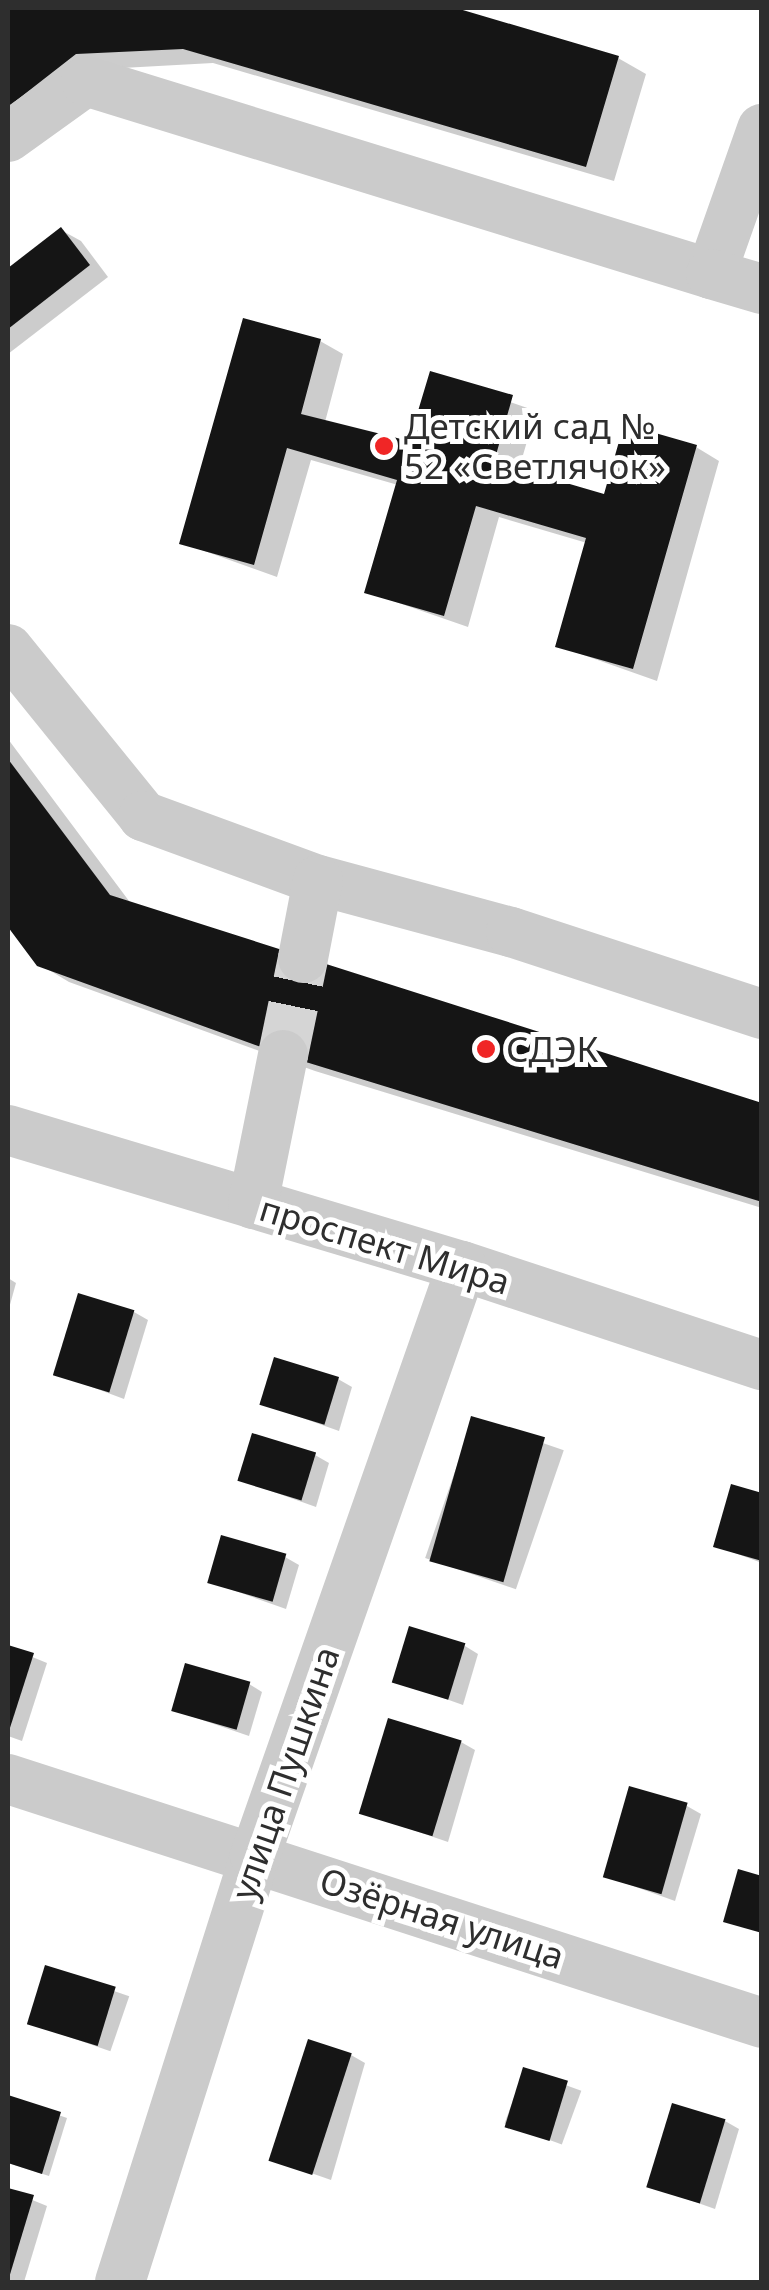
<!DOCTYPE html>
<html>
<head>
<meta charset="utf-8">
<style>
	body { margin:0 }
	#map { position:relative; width:769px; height:2290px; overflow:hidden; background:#fff; font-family:"Noto Sans",sans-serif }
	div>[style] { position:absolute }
	.shadow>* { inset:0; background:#0003; transform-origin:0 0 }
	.building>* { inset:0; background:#151515; transform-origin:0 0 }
	.minor-tunnel>* { height:50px; margin-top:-25px; transform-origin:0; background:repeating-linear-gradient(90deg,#d5d5d5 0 50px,transparent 0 75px) }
	.minor>* { height:50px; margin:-25px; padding:0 25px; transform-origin:25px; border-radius:25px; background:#cbcbcb }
	.dots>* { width:28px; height:28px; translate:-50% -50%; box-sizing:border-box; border:5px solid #fff; border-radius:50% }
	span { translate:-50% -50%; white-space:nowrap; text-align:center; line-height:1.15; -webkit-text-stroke:10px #fff; paint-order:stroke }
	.poi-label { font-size:35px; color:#2e2e2e }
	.left { translate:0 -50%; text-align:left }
	.street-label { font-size:35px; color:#2e2e2e }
	.frame { position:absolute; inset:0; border:10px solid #2e2e2e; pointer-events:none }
</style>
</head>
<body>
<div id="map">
	<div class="shadow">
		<div style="clip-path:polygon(8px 8px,448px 8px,618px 58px,646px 74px,614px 181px,213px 63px,104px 69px,8px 144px)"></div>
		<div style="clip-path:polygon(61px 230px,81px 241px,108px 277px,8px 354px,8px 271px)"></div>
		<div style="clip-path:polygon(320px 341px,343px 354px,325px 422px,411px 444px,431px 374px,536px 411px,518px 472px,606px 497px,696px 447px,719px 461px,657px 681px,558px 646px,587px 543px,499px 517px,468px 627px,367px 592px,398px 485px,311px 460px,277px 577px,182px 543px)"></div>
		<div style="clip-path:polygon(8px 739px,132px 905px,762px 1105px,762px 1208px,315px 1071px,69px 982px,39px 964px,8px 923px)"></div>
		<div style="clip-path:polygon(8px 1278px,16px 1283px,8px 1312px)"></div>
		<div style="clip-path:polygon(134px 1312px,148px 1320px,124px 1399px,57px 1374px)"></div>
		<div style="clip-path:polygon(338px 1379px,352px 1387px,339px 1431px,263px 1404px)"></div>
		<div style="left:473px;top:1419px;width:96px;height:147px;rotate:19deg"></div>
		<div style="clip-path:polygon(315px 1455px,329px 1463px,316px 1507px,240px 1480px)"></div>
		<div style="clip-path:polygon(762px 1496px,762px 1563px,716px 1546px)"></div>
		<div style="clip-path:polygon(285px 1557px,299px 1565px,286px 1609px,210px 1582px)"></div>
		<div style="clip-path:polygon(465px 1646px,478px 1654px,463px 1705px,395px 1681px)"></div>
		<div style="clip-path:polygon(8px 1647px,47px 1663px,22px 1741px,8px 1736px)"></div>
		<div style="clip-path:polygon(249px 1684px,262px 1692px,249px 1736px,173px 1710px)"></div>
		<div style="clip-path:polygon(461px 1742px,475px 1750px,448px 1842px,363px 1813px)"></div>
		<div style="clip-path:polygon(687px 1806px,701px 1814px,675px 1901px,605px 1876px)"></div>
		<div style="left:47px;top:1968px;width:87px;height:58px;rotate:19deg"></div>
		<div style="clip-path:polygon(351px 2055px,365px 2063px,331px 2180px,274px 2160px)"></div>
		<div style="left:524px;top:2070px;width:61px;height:57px;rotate:20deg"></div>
		<div style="clip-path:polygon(10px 2098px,67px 2118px,49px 2176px,8px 2163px)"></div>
		<div style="clip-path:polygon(725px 2121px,739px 2129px,715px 2209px,650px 2186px)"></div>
		<div style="clip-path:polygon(8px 2190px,47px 2206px,24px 2282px,8px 2282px)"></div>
	</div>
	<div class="building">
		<div style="clip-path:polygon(8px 8px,456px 8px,619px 56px,586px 167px,183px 49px,76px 54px,8px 107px)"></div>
		<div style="clip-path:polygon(61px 227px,90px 265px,8px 329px,8px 268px)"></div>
		<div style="clip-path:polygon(243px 318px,321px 339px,301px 414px,409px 441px,430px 371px,513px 395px,494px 462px,604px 494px,624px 424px,697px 445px,633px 669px,555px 647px,586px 538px,476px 506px,444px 616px,364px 593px,397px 480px,287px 448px,254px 565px,179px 544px)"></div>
		<div style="clip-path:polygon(8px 759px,110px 895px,762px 1103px,762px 1202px,283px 1055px,37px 966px,8px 927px)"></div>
		<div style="left:78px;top:1293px;width:59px;height:86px;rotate:17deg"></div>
		<div style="left:274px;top:1357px;width:68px;height:50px;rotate:17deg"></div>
		<div style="left:471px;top:1416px;width:77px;height:151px;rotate:16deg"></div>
		<div style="left:252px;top:1433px;width:67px;height:50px;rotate:17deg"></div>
		<div style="clip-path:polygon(731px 1484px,762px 1493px,762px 1561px,713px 1547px)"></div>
		<div style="left:221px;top:1535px;width:68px;height:50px;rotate:16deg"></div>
		<div style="left:409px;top:1626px;width:59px;height:59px;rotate:17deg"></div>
		<div style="clip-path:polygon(8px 1645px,34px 1653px,8px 1734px)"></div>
		<div style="left:185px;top:1663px;width:68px;height:50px;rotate:16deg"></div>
		<div style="left:388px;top:1718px;width:77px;height:100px;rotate:17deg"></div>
		<div style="left:629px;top:1786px;width:61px;height:95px;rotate:16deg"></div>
		<div style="clip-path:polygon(738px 1869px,762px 1876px,762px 1933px,723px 1922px)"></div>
		<div style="left:45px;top:1965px;width:74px;height:62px;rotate:17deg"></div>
		<div style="left:308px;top:2039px;width:46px;height:128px;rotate:18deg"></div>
		<div style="left:523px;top:2067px;width:47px;height:63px;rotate:17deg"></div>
		<div style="clip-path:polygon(8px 2095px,61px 2112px,42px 2174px,8px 2163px)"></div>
		<div style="left:672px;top:2103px;width:56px;height:88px;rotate:17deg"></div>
		<div style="clip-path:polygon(8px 2188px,34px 2195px,8px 2281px)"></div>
	</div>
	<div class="minor-tunnel">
		<div style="left:283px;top:1055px;width:99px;rotate:-78.3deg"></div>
	</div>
	<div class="minor">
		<div style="left:8px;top:137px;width:96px;rotate:-35.7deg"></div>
		<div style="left:86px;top:81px;width:654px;rotate:17.16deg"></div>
		<div style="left:711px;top:274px;width:154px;rotate:-70.6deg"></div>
		<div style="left:711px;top:274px;width:53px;rotate:16.4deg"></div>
		<div style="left:8px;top:649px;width:215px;rotate:51deg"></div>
		<div style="left:143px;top:816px;width:186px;rotate:20.1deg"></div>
		<div style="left:318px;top:880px;width:200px;rotate:15.1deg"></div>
		<div style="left:511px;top:932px;width:264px;rotate:18.1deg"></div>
		<div style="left:303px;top:958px;width:79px;rotate:-79.1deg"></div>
		<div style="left:8px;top:1130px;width:474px;rotate:16.7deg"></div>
		<div style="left:462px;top:1266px;width:316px;rotate:18.3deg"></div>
		<div style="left:253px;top:1204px;width:152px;rotate:-78.6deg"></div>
		<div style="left:8px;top:1779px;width:792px;rotate:17.93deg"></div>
		<div style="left:120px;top:2282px;width:447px;rotate:-72.4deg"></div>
		<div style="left:255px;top:1856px;width:625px;rotate:-70.67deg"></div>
	</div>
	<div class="dots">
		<div style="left:384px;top:446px;background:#f02626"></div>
		<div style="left:486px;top:1049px;background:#f02626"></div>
	</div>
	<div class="poi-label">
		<span class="left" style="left:404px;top:446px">Детский сад №<br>52 «Светлячок»</span>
		<span class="left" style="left:506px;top:1049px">СДЭК</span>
	</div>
	<div class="street-label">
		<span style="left:385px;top:1245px;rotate:17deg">проспект Мира</span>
		<span style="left:285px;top:1773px;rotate:-71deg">улица Пушкина</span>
		<span style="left:442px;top:1918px;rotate:18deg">Озёрная улица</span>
	</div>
	<div class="frame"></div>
</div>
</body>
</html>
